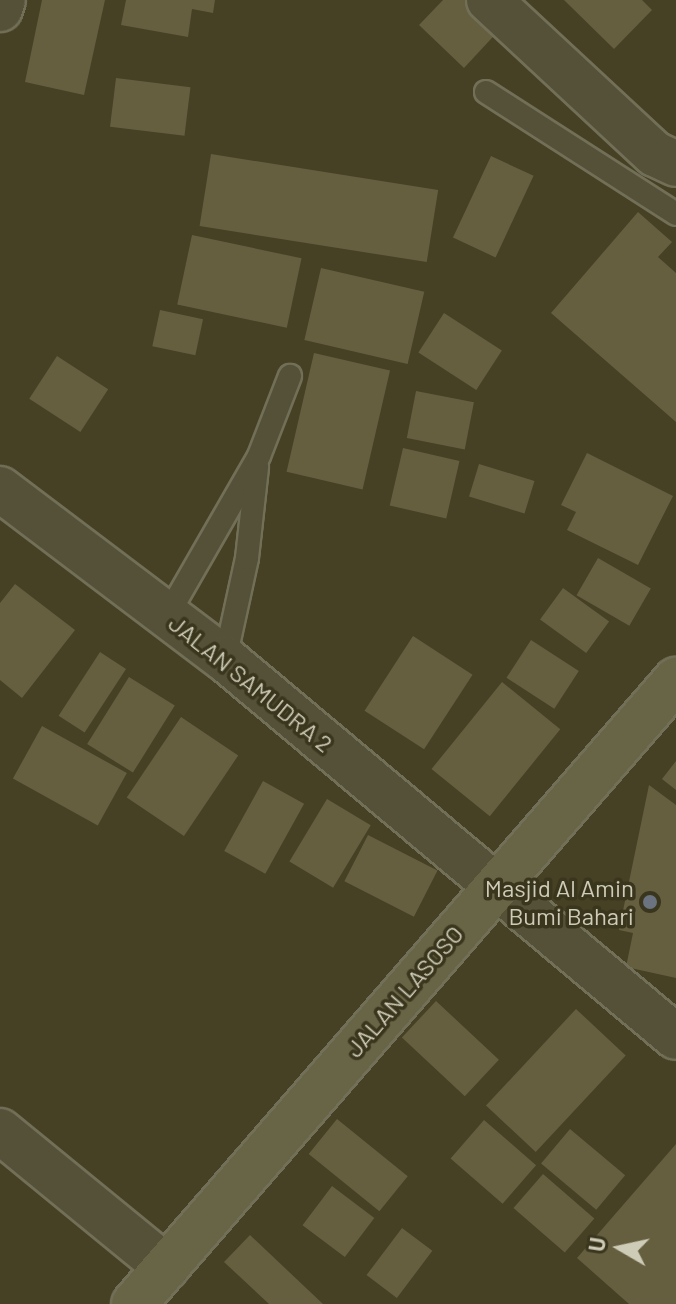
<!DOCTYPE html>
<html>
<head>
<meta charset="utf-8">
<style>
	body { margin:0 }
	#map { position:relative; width:676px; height:1304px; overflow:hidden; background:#464124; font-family:Barlow,sans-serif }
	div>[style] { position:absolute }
	.building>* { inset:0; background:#655f40; transform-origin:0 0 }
	.roads { filter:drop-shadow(2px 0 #726f58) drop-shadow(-2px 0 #726f58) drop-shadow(0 2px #726f58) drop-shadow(0 -2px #726f58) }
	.lane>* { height:22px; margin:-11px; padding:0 11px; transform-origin:11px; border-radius:11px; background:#555139 }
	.street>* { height:44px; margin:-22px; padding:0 22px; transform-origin:22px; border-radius:22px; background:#555139 }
	.secondary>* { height:44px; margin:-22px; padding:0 22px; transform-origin:22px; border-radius:22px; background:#686547 }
	.dots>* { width:22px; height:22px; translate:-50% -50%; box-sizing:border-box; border:4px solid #3a361e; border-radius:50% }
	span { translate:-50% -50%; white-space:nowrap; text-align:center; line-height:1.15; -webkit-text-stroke:7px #3a361e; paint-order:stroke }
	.street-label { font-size:24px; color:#ceccb7 }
	.poi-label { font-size:24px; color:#ceccb7 }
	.right { translate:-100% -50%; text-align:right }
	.north { position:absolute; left:580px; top:1208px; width:80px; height:80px; -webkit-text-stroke:6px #3a361e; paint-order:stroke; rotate:279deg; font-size:22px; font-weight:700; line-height:32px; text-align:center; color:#ceccb7 }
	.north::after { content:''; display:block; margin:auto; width:28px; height:36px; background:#ceccb7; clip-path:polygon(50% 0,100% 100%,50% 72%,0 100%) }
</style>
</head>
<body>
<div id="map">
	<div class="building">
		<div style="clip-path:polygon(42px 0,105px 0,84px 95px,25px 82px)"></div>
		<div style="clip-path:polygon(126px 0,215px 0,213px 13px,192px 9px,188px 37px,121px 25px)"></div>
		<div style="clip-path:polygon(443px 0,476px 0,503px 26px,464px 68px,419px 25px)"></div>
		<div style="clip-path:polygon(564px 0,642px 0,652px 10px,614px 49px)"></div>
		<div style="left:116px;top:78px;width:75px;height:49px;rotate:7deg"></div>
		<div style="left:211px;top:154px;width:230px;height:73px;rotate:9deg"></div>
		<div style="left:491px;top:156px;width:47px;height:90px;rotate:25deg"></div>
		<div style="clip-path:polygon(638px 212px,672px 242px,658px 257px,676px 273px,676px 422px,551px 313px)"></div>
		<div style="left:192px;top:235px;width:112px;height:71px;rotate:12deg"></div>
		<div style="left:321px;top:268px;width:106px;height:74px;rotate:13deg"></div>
		<div style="left:160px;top:310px;width:44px;height:37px;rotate:12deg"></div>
		<div style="left:444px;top:313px;width:69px;height:47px;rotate:33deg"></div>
		<div style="left:314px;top:353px;width:78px;height:122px;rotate:13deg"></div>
		<div style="left:57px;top:356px;width:61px;height:51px;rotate:33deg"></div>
		<div style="left:416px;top:391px;width:59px;height:48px;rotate:11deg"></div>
		<div style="left:403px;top:448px;width:58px;height:59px;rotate:13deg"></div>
		<div style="clip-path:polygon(587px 453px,673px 496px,638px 565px,567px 530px,576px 512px,561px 505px)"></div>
		<div style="left:479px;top:464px;width:58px;height:34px;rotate:17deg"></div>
		<div style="left:598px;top:558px;width:61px;height:43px;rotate:30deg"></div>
		<div style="clip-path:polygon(15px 584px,75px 630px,22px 698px,0 680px,0 603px)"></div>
		<div style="left:563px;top:588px;width:57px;height:39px;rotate:36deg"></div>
		<div style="left:413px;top:636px;width:71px;height:89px;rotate:33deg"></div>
		<div style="left:531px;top:640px;width:57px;height:45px;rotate:33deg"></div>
		<div style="left:100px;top:652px;width:31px;height:76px;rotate:33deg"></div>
		<div style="left:129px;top:677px;width:54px;height:79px;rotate:32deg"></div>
		<div style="left:502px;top:682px;width:75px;height:112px;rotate:39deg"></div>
		<div style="left:181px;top:717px;width:69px;height:97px;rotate:34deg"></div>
		<div style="left:42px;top:726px;width:97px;height:60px;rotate:29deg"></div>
		<div style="clip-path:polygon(676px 761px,676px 790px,662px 779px)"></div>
		<div style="left:263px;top:781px;width:47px;height:80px;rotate:29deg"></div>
		<div style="clip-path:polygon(649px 785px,676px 805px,676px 978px,626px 967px,633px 933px,619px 930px)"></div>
		<div style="left:327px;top:799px;width:51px;height:73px;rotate:31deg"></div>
		<div style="left:368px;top:835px;width:78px;height:52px;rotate:27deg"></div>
		<div style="left:436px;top:1001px;width:86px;height:50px;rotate:43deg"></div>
		<div style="left:576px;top:1009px;width:68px;height:132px;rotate:43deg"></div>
		<div style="left:337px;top:1119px;width:91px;height:45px;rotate:39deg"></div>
		<div style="left:484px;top:1120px;width:69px;height:51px;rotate:41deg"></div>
		<div style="left:570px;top:1129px;width:72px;height:45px;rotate:40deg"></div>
		<div style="clip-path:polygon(676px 1144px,676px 1304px,629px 1304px,577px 1258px)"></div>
		<div style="left:543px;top:1174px;width:68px;height:45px;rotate:41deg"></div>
		<div style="left:332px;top:1186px;width:53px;height:49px;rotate:37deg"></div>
		<div style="left:402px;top:1228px;width:38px;height:59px;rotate:37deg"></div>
		<div style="clip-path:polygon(250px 1235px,323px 1304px,269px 1304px,224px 1262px)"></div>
	</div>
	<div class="roads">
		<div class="lane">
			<div style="left:486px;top:92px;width:226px;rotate:32.7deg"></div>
			<div style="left:167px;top:616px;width:185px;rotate:-60.1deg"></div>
			<div style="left:259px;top:456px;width:86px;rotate:-68.8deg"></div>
			<div style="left:225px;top:659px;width:103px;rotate:-77.7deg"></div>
			<div style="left:247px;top:558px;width:92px;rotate:-83.7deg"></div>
		</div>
		<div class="street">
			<div style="left:489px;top:0;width:226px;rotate:42.9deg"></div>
			<div style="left:655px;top:154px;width:23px;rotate:25deg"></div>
			<div style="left:0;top:9px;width:9px;rotate:-72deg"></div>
			<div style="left:0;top:489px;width:282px;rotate:37.1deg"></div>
			<div style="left:225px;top:659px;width:588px;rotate:39.97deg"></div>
			<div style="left:0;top:1131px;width:215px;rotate:39.3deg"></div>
		</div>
		<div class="secondary">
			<div style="left:134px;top:1304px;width:827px;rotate:-49.02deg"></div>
		</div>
	</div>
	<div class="dots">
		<div style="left:650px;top:902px;background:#6b7280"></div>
	</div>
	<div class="street-label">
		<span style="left:251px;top:683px;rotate:39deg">JALAN SAMUDRA 2</span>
		<span style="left:404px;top:991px;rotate:-49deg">JALAN LASOSO</span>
	</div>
	<div class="poi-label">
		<span class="right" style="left:634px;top:902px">Masjid Al Amin<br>Bumi Bahari</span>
	</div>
	<div class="north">U</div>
</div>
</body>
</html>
